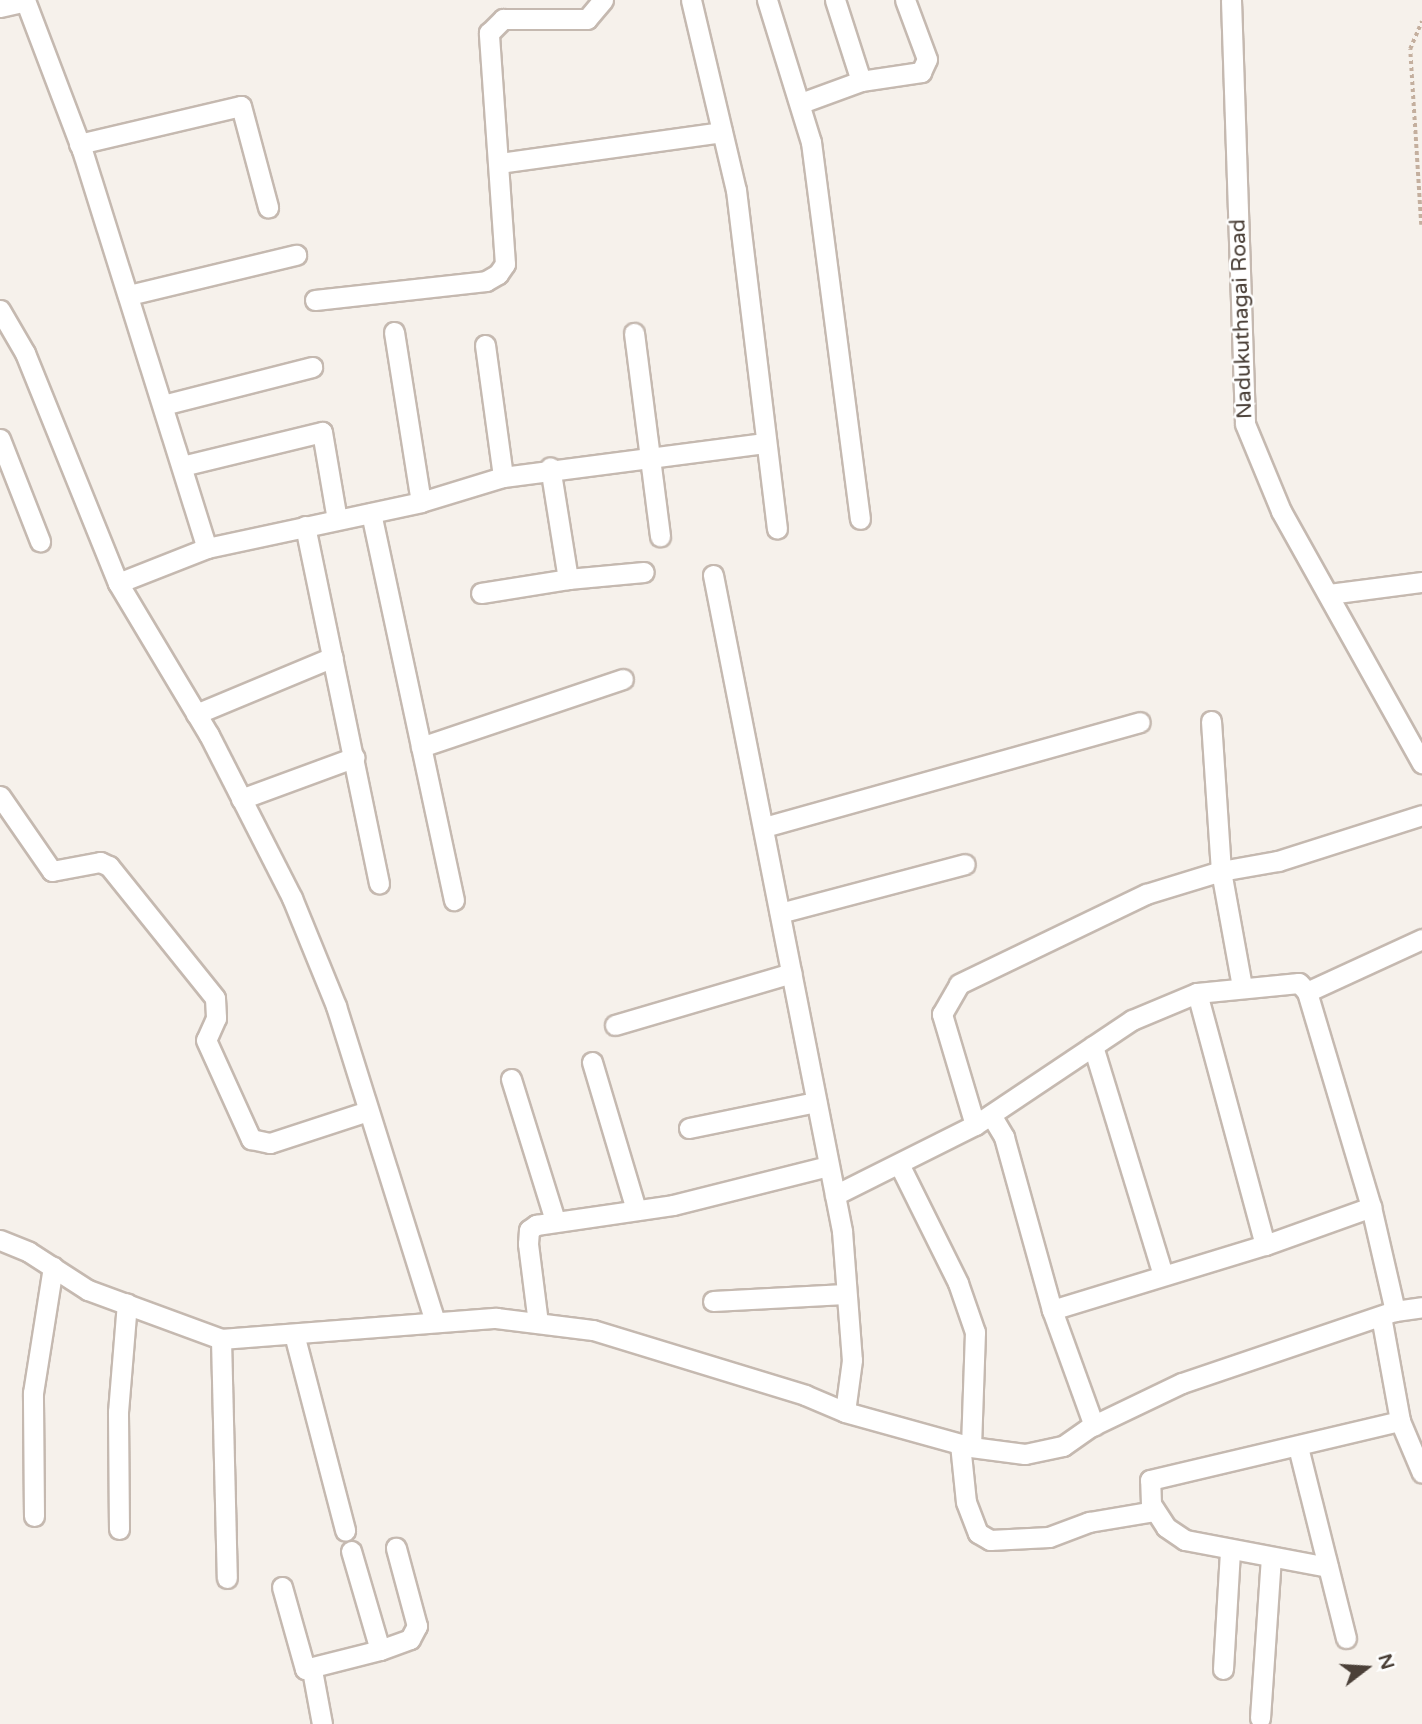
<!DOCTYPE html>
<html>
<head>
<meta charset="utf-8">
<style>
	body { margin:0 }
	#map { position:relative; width:1422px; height:1724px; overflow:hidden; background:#f6f1eb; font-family:"Varela Round",sans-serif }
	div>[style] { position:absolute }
	.path>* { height:3.5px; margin-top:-1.75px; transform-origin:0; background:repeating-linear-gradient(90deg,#c4af9e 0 3.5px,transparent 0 7px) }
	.roads { filter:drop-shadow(2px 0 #c5b9b0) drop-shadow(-2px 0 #c5b9b0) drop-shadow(0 2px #c5b9b0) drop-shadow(0 -2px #c5b9b0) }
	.street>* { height:19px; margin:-9.5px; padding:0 9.5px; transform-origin:9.5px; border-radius:9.5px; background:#fff }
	span { translate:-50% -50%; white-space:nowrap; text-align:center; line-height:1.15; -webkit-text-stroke:5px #fff; paint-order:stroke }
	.street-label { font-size:21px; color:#4b4038 }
	.north { position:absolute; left:1331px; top:1633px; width:70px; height:70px; -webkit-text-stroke:5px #fff; paint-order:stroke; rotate:73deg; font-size:19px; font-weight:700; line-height:28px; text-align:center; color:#4b4038 }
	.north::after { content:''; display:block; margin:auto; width:24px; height:32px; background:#4b4038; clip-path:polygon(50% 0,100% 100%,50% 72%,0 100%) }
</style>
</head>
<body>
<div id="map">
	<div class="path">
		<div style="left:1421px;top:225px;width:176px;rotate:-93.6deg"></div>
		<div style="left:1410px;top:49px;width:30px;rotate:-67deg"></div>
	</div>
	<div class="roads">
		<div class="street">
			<div style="left:25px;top:0;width:160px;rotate:69.2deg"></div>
			<div style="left:82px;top:150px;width:417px;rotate:72.6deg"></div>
			<div style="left:691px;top:0;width:195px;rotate:76.7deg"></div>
			<div style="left:736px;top:190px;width:341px;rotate:83.1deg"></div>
			<div style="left:767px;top:0;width:149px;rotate:72.8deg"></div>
			<div style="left:811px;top:142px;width:380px;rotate:82.6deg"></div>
			<div style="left:835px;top:0;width:85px;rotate:72.2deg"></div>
			<div style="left:1231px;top:0;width:424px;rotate:88.1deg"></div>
			<div style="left:1245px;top:424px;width:94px;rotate:67.5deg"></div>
			<div style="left:1281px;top:511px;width:289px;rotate:60.8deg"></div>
			<div style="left:0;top:7px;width:26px;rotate:-13deg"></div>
			<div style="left:801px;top:103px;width:64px;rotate:-20.1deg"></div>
			<div style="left:861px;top:81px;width:61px;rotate:-8.5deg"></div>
			<div style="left:921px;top:72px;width:14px;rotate:-65deg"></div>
			<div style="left:927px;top:59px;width:63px;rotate:-110.4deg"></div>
			<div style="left:79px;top:144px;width:166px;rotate:-13.2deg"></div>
			<div style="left:241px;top:106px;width:105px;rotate:75deg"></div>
			<div style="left:499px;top:163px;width:225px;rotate:-7.9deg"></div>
			<div style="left:129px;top:295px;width:172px;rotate:-13.5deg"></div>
			<div style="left:315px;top:300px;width:172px;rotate:-6.3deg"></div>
			<div style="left:486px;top:281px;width:14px;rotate:-30deg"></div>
			<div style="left:498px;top:274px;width:12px;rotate:-55deg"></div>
			<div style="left:505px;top:264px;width:232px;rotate:-94deg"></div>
			<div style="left:489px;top:33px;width:20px;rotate:-45deg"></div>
			<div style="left:503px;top:19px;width:84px"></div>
			<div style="left:587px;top:19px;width:25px;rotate:-50deg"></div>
			<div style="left:0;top:310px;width:50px;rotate:59.8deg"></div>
			<div style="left:25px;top:353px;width:248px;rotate:68deg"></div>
			<div style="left:118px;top:583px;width:177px;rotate:59.1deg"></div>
			<div style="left:209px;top:735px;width:183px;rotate:63deg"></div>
			<div style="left:292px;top:898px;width:117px;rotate:67.8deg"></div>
			<div style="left:336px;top:1006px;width:330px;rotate:72.6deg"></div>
			<div style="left:394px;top:332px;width:172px;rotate:81deg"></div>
			<div style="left:634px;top:333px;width:205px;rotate:82.7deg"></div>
			<div style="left:485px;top:345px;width:133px;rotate:82.2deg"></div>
			<div style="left:163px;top:405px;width:154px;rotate:-14.3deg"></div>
			<div style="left:0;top:439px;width:110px;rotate:68.6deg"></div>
			<div style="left:182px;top:466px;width:144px;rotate:-13.7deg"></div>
			<div style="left:322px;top:432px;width:89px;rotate:80.3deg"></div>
			<div style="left:371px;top:513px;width:396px;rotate:77.9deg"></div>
			<div style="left:305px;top:526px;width:365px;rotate:78.3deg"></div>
			<div style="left:713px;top:575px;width:669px;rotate:78.87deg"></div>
			<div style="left:842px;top:1231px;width:129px;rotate:85.6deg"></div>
			<div style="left:852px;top:1360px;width:52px;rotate:97.7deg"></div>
			<div style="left:568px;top:579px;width:76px;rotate:-5.3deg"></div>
			<div style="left:118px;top:583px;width:96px;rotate:-21.5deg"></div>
			<div style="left:207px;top:548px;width:219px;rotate:-12.1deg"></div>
			<div style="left:421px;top:502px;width:86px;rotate:-17deg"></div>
			<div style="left:503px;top:477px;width:264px;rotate:-7.4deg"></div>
			<div style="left:481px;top:593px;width:88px;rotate:-9.1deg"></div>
			<div style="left:568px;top:579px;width:113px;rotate:-99.1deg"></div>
			<div style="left:1329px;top:594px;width:94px;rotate:-7.4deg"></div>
			<div style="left:196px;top:714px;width:148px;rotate:-22.6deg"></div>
			<div style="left:1211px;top:721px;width:150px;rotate:86.2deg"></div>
			<div style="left:1221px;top:871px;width:117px;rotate:79.7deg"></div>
			<div style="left:421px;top:747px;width:213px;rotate:-18.6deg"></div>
			<div style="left:0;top:796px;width:91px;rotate:55.3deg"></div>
			<div style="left:52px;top:871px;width:49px;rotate:-10.6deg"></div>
			<div style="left:100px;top:862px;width:10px;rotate:24deg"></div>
			<div style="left:109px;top:866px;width:169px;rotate:51.2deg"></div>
			<div style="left:215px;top:998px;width:20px;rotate:87deg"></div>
			<div style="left:216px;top:1018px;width:24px;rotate:114deg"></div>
			<div style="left:206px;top:1040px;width:109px;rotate:65.6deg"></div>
			<div style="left:251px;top:1139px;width:19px;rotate:12deg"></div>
			<div style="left:270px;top:1143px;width:103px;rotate:-18.1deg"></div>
			<div style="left:241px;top:799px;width:121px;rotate:-20.2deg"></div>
			<div style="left:764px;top:827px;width:390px;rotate:-15.6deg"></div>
			<div style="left:780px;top:913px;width:191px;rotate:-14.8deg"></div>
			<div style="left:1307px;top:992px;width:127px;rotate:-24.7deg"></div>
			<div style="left:1197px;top:993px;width:261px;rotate:74.9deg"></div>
			<div style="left:1265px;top:1245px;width:113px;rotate:-19.7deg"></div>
			<div style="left:615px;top:1025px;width:184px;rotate:-16.4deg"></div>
			<div style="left:1093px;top:1046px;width:239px;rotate:73deg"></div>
			<div style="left:592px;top:1062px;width:154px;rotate:73.4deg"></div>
			<div style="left:511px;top:1079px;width:148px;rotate:72.7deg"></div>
			<div style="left:991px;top:1115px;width:26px;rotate:59deg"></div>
			<div style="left:1004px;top:1137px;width:180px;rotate:74.5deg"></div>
			<div style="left:1052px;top:1310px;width:123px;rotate:70.1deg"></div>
			<div style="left:975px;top:1125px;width:116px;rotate:-106.6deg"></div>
			<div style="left:942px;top:1014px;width:34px;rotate:-60deg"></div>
			<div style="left:959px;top:984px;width:208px;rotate:-25.7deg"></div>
			<div style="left:1146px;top:894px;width:78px;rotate:-17deg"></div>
			<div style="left:1221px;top:871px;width:58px;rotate:-10deg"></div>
			<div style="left:1278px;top:861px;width:151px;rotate:-17.7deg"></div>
			<div style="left:689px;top:1128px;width:130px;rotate:-11.6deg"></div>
			<div style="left:900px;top:1166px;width:131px;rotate:63.6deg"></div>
			<div style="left:958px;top:1283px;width:52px;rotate:70.9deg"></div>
			<div style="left:975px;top:1332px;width:115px;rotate:92deg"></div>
			<div style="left:835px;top:1195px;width:157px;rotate:-26.6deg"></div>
			<div style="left:975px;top:1125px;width:189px;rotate:-33.8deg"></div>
			<div style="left:1132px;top:1020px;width:70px;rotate:-22.6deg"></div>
			<div style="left:1197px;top:993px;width:102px;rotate:-5.6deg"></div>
			<div style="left:1299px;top:983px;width:12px;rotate:48deg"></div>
			<div style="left:1307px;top:992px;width:224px;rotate:73.4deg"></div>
			<div style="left:1371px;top:1207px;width:107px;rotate:77deg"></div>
			<div style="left:1395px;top:1311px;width:27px;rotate:-8deg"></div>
			<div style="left:0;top:1240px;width:31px;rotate:22deg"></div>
			<div style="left:29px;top:1252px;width:70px;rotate:32.8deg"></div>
			<div style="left:88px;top:1290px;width:142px;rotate:20.2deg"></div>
			<div style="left:221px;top:1339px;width:276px;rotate:-4.4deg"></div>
			<div style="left:496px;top:1318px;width:98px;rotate:7.1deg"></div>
			<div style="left:593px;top:1330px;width:222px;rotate:17deg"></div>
			<div style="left:805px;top:1395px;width:43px;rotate:23deg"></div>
			<div style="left:845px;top:1412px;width:131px;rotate:15.5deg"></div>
			<div style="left:971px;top:1447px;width:54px;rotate:7.4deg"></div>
			<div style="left:1025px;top:1454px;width:39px;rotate:-12deg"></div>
			<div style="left:1063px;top:1446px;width:33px;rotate:-35deg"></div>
			<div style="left:1090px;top:1427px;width:102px;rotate:-25.6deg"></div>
			<div style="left:1182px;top:1383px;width:225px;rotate:-18.7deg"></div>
			<div style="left:713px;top:1301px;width:132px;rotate:-3deg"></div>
			<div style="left:1052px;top:1310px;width:223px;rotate:-17deg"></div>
			<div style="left:1381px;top:1316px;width:107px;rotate:79.7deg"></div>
			<div style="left:1400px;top:1421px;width:56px;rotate:67.1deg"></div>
			<div style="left:538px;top:1323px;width:80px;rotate:-97.2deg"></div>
			<div style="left:528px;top:1244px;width:14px;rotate:-86deg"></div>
			<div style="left:529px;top:1230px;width:9px;rotate:-36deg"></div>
			<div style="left:536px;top:1225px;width:138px;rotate:-8.3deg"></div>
			<div style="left:673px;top:1205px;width:160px;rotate:-14.1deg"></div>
			<div style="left:294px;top:1334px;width:203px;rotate:75.4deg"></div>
			<div style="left:221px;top:1339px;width:239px;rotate:88.6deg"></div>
			<div style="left:960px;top:1444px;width:58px;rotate:84.1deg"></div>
			<div style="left:966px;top:1502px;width:33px;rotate:69deg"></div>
			<div style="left:978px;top:1533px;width:14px;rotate:30deg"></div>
			<div style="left:990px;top:1540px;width:59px;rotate:-2.9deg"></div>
			<div style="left:1049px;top:1537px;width:43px;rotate:-20.6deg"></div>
			<div style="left:1089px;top:1522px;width:67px;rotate:-9.5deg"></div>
			<div style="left:1298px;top:1447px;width:197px;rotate:75.9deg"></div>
			<div style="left:34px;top:1516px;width:123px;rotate:-90.5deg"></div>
			<div style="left:33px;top:1393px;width:128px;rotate:-81deg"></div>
			<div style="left:119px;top:1529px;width:117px;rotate:-90.5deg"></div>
			<div style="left:118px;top:1412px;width:109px;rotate:-85.3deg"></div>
			<div style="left:1328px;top:1567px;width:146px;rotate:-169.3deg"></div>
			<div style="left:1185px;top:1540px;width:23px;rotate:-146deg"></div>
			<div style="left:1166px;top:1527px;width:27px;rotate:-123deg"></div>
			<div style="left:1151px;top:1504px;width:24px;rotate:-92deg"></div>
			<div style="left:1150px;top:1480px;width:257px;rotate:-13.3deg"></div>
			<div style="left:282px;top:1587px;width:85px;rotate:74.3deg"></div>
			<div style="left:305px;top:1669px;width:77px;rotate:-14.2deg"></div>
			<div style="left:380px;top:1650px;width:103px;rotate:-106.3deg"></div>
			<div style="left:380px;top:1650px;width:32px;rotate:-20deg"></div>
			<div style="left:410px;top:1639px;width:15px;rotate:-62deg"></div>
			<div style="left:417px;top:1626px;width:81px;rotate:-105.1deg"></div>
			<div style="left:1223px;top:1669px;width:119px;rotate:-86.6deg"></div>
			<div style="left:312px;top:1670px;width:55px;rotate:79.5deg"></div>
			<div style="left:1260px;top:1718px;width:161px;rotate:-86.1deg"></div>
		</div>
	</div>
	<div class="street-label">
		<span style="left:1242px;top:319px;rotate:-92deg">Nadukuthagai Road</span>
	</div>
	<div class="north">N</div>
</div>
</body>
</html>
